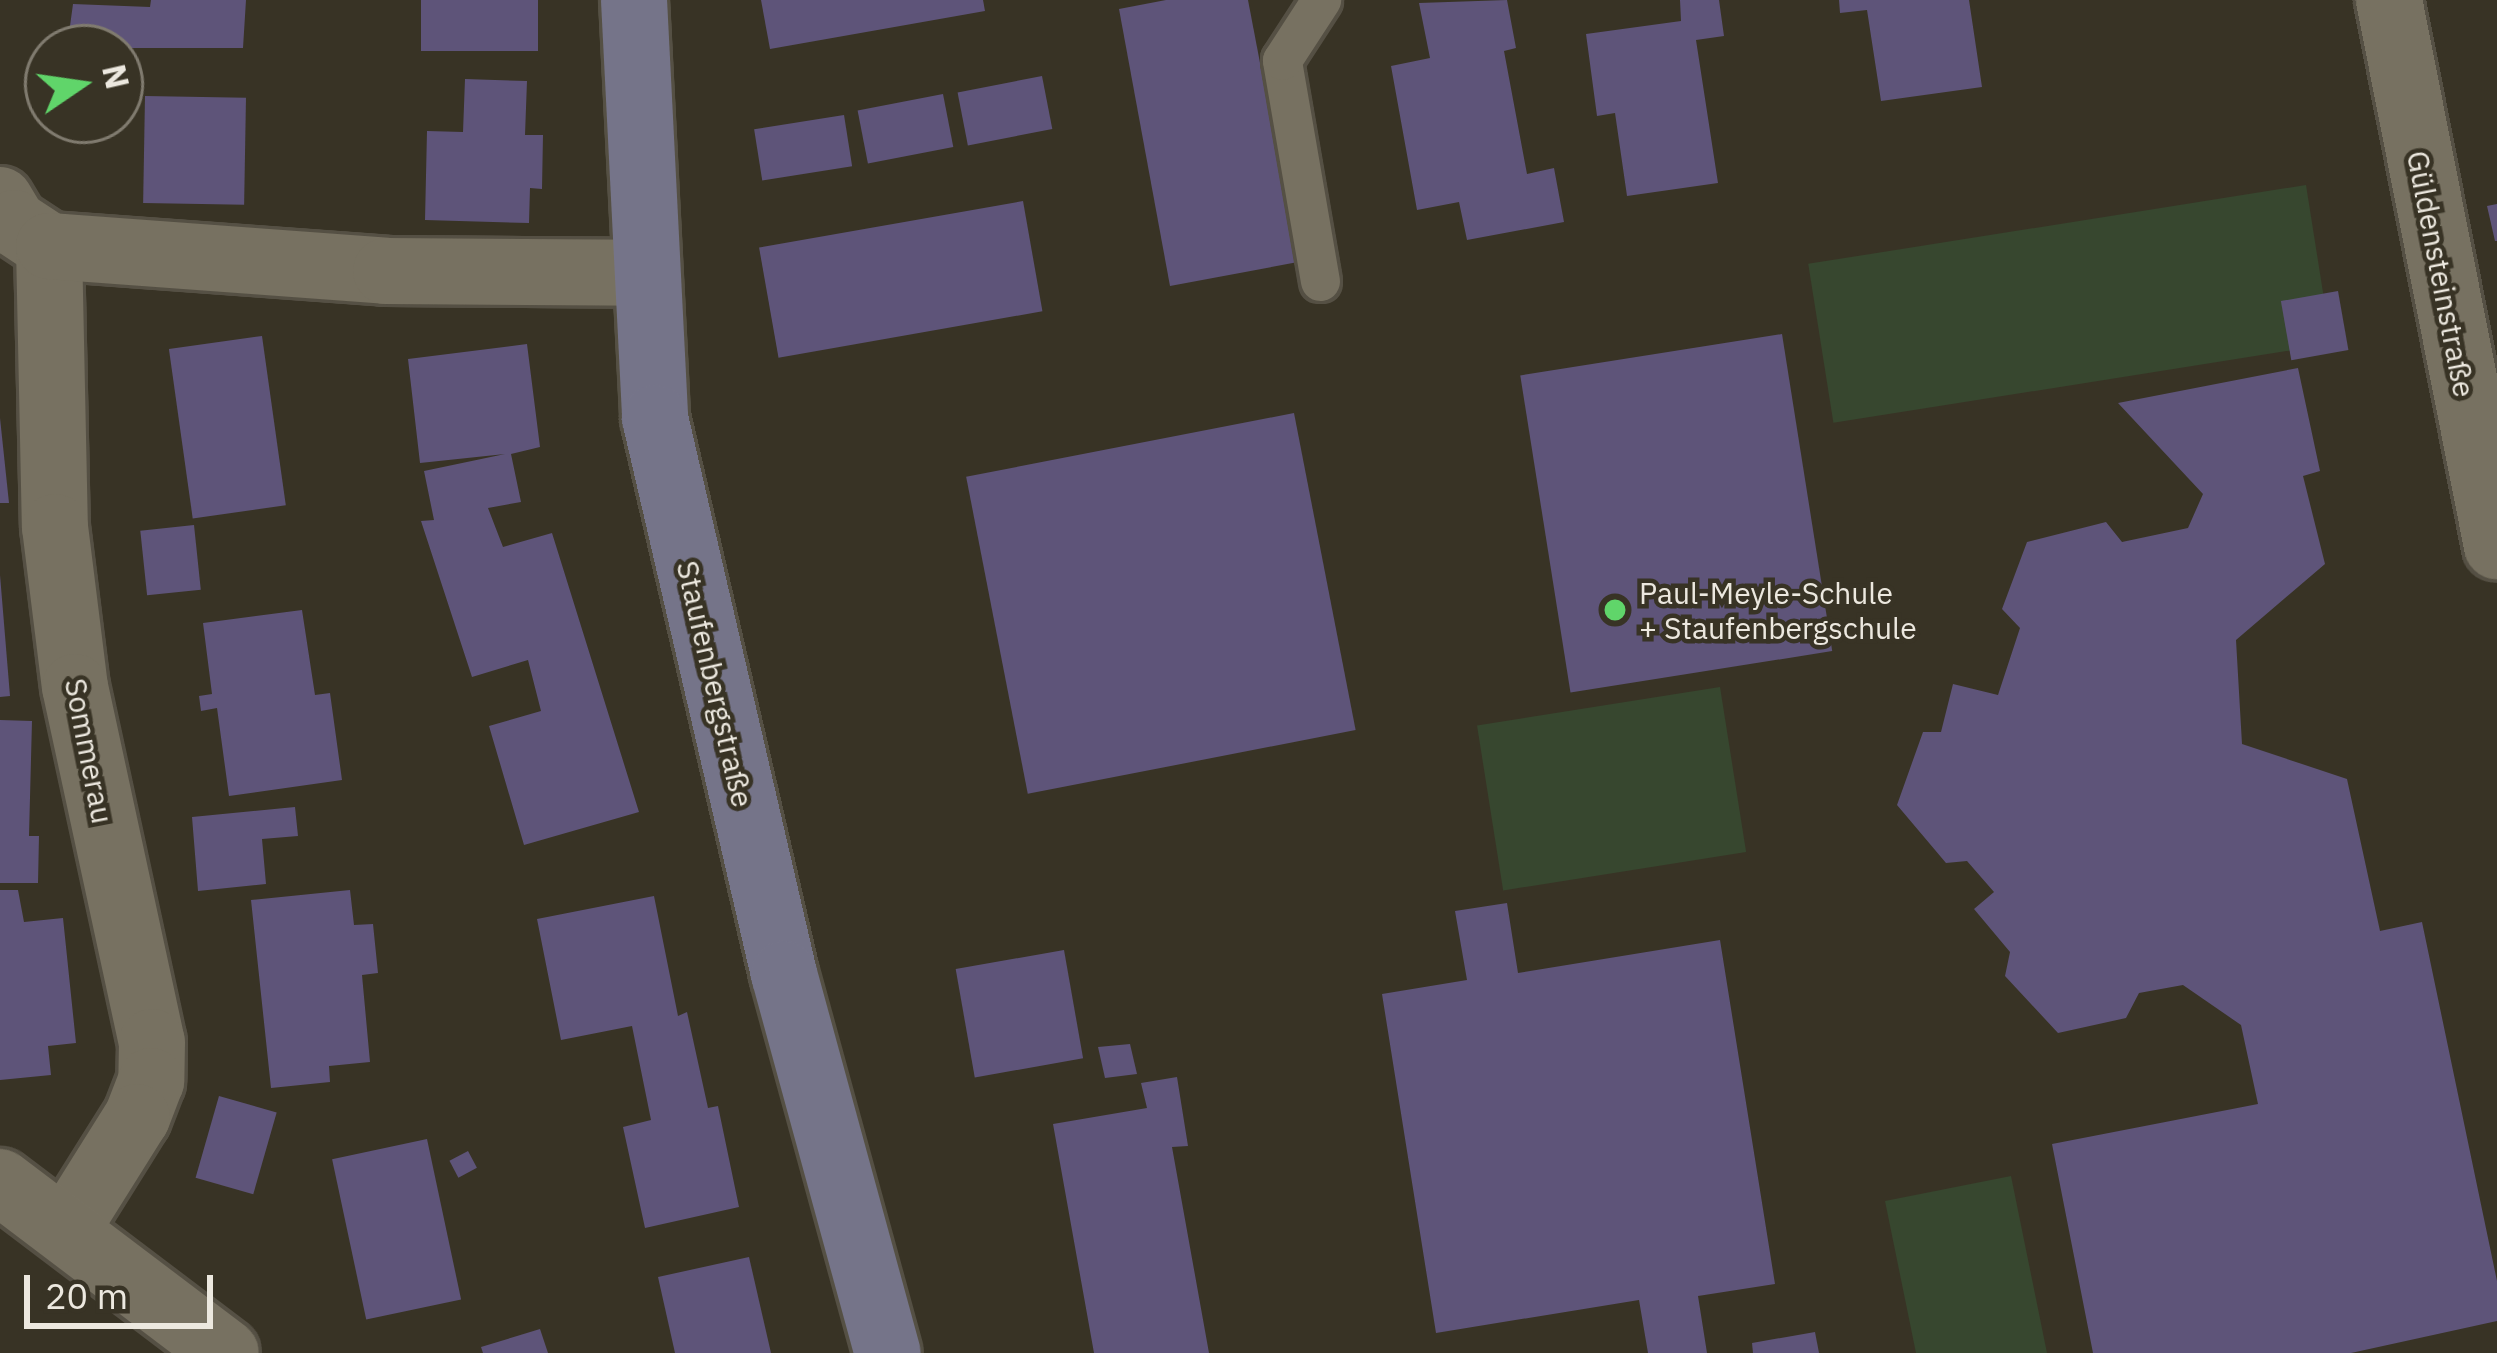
<!DOCTYPE html>
<html>
<head>
<meta charset="utf-8">
<style>
	body { margin:0 }
	#map { position:relative; width:2497px; height:1353px; overflow:hidden; background:#383325; font-family:"IBM Plex Sans",sans-serif }
	div>[style] { position:absolute }
	.green>* { inset:0; background:#37472f; transform-origin:0 0 }
	.building>* { inset:0; background:#5e5479; transform-origin:0 0 }
	.roads { filter:drop-shadow(3px 0 #555044) drop-shadow(-3px 0 #555044) drop-shadow(0 3px #555044) drop-shadow(0 -3px #555044) }
	.lane>* { height:39px; margin:-19.5px; padding:0 19.5px; transform-origin:19.5px; border-radius:19.5px; background:#777161 }
	.street>* { height:66px; margin:-33px; padding:0 33px; transform-origin:33px; border-radius:33px; background:#777161 }
	.secondary>* { height:66px; margin:-33px; padding:0 33px; transform-origin:33px; border-radius:33px; background:#757489 }
	.dots>* { width:33px; height:33px; translate:-50% -50%; box-sizing:border-box; border:6px solid #383325; border-radius:50% }
	span { translate:-50% -50%; white-space:nowrap; text-align:center; line-height:1.15; -webkit-text-stroke:9px #383325; paint-order:stroke }
	.street-label { font-size:30px; color:#ece8df }
	.poi-label { font-size:30px; color:#ece8df }
	.left { translate:0 -50%; text-align:left }
	.north { position:absolute; left:24px; top:24px; width:120px; height:120px; box-sizing:border-box; background:#383325; border:3px solid #807b6f; border-radius:50%; rotate:77deg; font-size:33px; font-weight:700; line-height:48px; text-align:center; color:#ece8df }
	.north::after { content:''; display:block; margin:auto; width:42px; height:54px; background:#60d56a; clip-path:polygon(50% 0,100% 100%,50% 72%,0 100%) }
	.scale { position:absolute; left:24px; top:1275px; width:189px; height:54px; box-sizing:border-box; border:6px solid #ece8df; border-top:0; padding-left:15px; font-size:36px; line-height:42px; white-space:nowrap; color:#ece8df; -webkit-text-stroke:9px #383325; paint-order:stroke }
</style>
</head>
<body>
<div id="map">
	<div class="green">
		<div style="left:2306px;top:185px;width:161px;height:504px;rotate:81deg"></div>
		<div style="left:1720px;top:687px;width:167px;height:246px;rotate:81deg"></div>
		<div style="clip-path:polygon(2011px 1176px,2047px 1353px,1916px 1353px,1885px 1201px)"></div>
	</div>
	<div class="building">
		<div style="clip-path:polygon(151px 0,246px 0,243px 48px,67px 48px,73px 4px,150px 7px)"></div>
		<div style="left:421px;top:0;width:117px;height:51px"></div>
		<div style="clip-path:polygon(761px 0,983px 0,985px 11px,770px 49px)"></div>
		<div style="clip-path:polygon(1166px 0,1248px 0,1298px 262px,1170px 286px,1119px 9px)"></div>
		<div style="clip-path:polygon(1507px 0,1516px 48px,1504px 51px,1527px 174px,1554px 168px,1564px 222px,1467px 240px,1459px 202px,1417px 210px,1391px 66px,1430px 58px,1419px 3px)"></div>
		<div style="clip-path:polygon(1680px 0,1719px 0,1724px 36px,1696px 40px,1718px 183px,1627px 196px,1615px 113px,1597px 116px,1586px 34px,1681px 21px)"></div>
		<div style="clip-path:polygon(1839px 0,1969px 0,1982px 87px,1881px 101px,1867px 10px,1840px 13px)"></div>
		<div style="left:1042px;top:76px;width:54px;height:86px;rotate:79deg"></div>
		<div style="clip-path:polygon(465px 79px,527px 81px,525px 135px,543px 135px,542px 189px,530px 188px,529px 223px,425px 220px,427px 131px,463px 132px)"></div>
		<div style="left:943px;top:94px;width:54px;height:87px;rotate:79deg"></div>
		<div style="left:145px;top:96px;width:101px;height:107px;rotate:1deg"></div>
		<div style="left:844px;top:115px;width:52px;height:91px;rotate:81deg"></div>
		<div style="left:1023px;top:201px;width:112px;height:268px;rotate:80deg"></div>
		<div style="clip-path:polygon(2497px 204px,2497px 241px,2495px 241px,2487px 206px)"></div>
		<div style="left:2338px;top:291px;width:60px;height:58px;rotate:80deg"></div>
		<div style="left:1782px;top:334px;width:321px;height:265px;rotate:81deg"></div>
		<div style="left:262px;top:336px;width:171px;height:94px;rotate:82deg"></div>
		<div style="clip-path:polygon(527px 344px,540px 447px,511px 454px,521px 502px,488px 508px,503px 547px,552px 533px,639px 812px,524px 845px,489px 726px,541px 711px,528px 660px,472px 677px,421px 521px,434px 520px,424px 471px,505px 454px,420px 463px,408px 359px)"></div>
		<div style="clip-path:polygon(2298px 368px,2320px 471px,2303px 476px,2325px 564px,2236px 640px,2242px 744px,2347px 779px,2380px 931px,2422px 922px,2497px 1281px,2497px 1321px,2351px 1353px,2093px 1353px,2052px 1144px,2258px 1104px,2241px 1025px,2183px 985px,2139px 993px,2126px 1018px,2058px 1033px,2005px 976px,2010px 952px,1974px 909px,1994px 892px,1967px 861px,1946px 863px,1897px 805px,1923px 732px,1941px 732px,1953px 684px,1998px 695px,2020px 628px,2002px 609px,2027px 542px,2106px 522px,2122px 542px,2188px 528px,2203px 494px,2118px 403px)"></div>
		<div style="left:1294px;top:413px;width:323px;height:334px;rotate:79deg"></div>
		<div style="clip-path:polygon(0 418px,9px 503px,0 503px)"></div>
		<div style="left:194px;top:525px;width:65px;height:54px;rotate:84deg"></div>
		<div style="clip-path:polygon(0 575px,10px 696px,0 697px)"></div>
		<div style="clip-path:polygon(302px 610px,315px 695px,330px 693px,342px 780px,229px 796px,217px 708px,201px 711px,199px 696px,212px 694px,203px 623px)"></div>
		<div style="clip-path:polygon(0 720px,32px 721px,29px 836px,39px 836px,38px 883px,0 883px)"></div>
		<div style="clip-path:polygon(295px 807px,298px 836px,262px 839px,266px 884px,198px 891px,192px 817px)"></div>
		<div style="clip-path:polygon(0 890px,18px 890px,24px 922px,63px 918px,76px 1043px,48px 1046px,51px 1075px,0 1080px)"></div>
		<div style="clip-path:polygon(350px 890px,354px 925px,373px 924px,378px 973px,362px 975px,370px 1062px,329px 1066px,330px 1082px,271px 1088px,251px 900px)"></div>
		<div style="clip-path:polygon(654px 896px,678px 1016px,687px 1012px,708px 1108px,718px 1106px,739px 1207px,645px 1228px,623px 1127px,651px 1120px,632px 1026px,561px 1040px,537px 919px)"></div>
		<div style="clip-path:polygon(1507px 903px,1518px 973px,1720px 940px,1775px 1284px,1698px 1296px,1707px 1353px,1648px 1353px,1639px 1300px,1436px 1333px,1382px 994px,1467px 980px,1455px 911px)"></div>
		<div style="left:1064px;top:950px;width:110px;height:110px;rotate:80deg"></div>
		<div style="clip-path:polygon(1130px 1044px,1137px 1074px,1105px 1078px,1098px 1047px)"></div>
		<div style="clip-path:polygon(1177px 1077px,1188px 1146px,1172px 1147px,1209px 1353px,1094px 1353px,1053px 1124px,1147px 1108px,1141px 1083px)"></div>
		<div style="left:219px;top:1096px;width:60px;height:85px;rotate:16deg"></div>
		<div style="left:427px;top:1139px;width:164px;height:97px;rotate:78deg"></div>
		<div style="left:468px;top:1151px;width:19px;height:21px;rotate:62deg"></div>
		<div style="clip-path:polygon(749px 1257px,771px 1353px,675px 1353px,658px 1277px)"></div>
		<div style="clip-path:polygon(540px 1329px,548px 1353px,483px 1353px,481px 1347px)"></div>
		<div style="clip-path:polygon(1815px 1332px,1819px 1353px,1753px 1353px,1752px 1343px)"></div>
	</div>
	<div class="roads">
		<div class="lane">
			<div style="left:1320px;top:281px;width:224px;rotate:-99.8deg"></div>
			<div style="left:1282px;top:60px;width:72px;rotate:-57deg"></div>
		</div>
		<div class="street">
			<div style="left:2389px;top:0;width:557px;rotate:78.81deg"></div>
			<div style="left:0;top:200px;width:27px;rotate:59deg"></div>
			<div style="left:14px;top:223px;width:42px;rotate:33.3deg"></div>
			<div style="left:49px;top:246px;width:281px;rotate:88.8deg"></div>
			<div style="left:55px;top:527px;width:161px;rotate:82.9deg"></div>
			<div style="left:75px;top:687px;width:363px;rotate:77.8deg"></div>
			<div style="left:152px;top:1042px;width:39px;rotate:91deg"></div>
			<div style="left:151px;top:1081px;width:39px;rotate:111deg"></div>
			<div style="left:137px;top:1117px;width:133px;rotate:122.1deg"></div>
			<div style="left:49px;top:246px;width:338px;rotate:4.2deg"></div>
			<div style="left:386px;top:271px;width:258px;rotate:0.4deg"></div>
			<div style="left:0;top:1182px;width:283px;rotate:37.1deg"></div>
		</div>
		<div class="secondary">
			<div style="left:634px;top:0;width:419px;rotate:87.1deg"></div>
			<div style="left:655px;top:418px;width:571px;rotate:76.94deg"></div>
			<div style="left:784px;top:974px;width:393px;rotate:74.7deg"></div>
		</div>
	</div>
	<div class="dots">
		<div style="left:1615px;top:610px;background:#60d56a"></div>
	</div>
	<div class="street-label">
		<span style="left:2441px;top:274px;rotate:79deg">Güldensteinstraße</span>
		<span style="left:715px;top:684px;rotate:77deg">Staufenbergstraße</span>
		<span style="left:89px;top:751px;rotate:79deg">Sommerau</span>
	</div>
	<div class="poi-label">
		<span class="left" style="left:1639px;top:610px">Paul-Meyle-Schule<br>+ Staufenbergschule</span>
	</div>
	<div class="north">N</div>
	<div class="scale">20 m</div>
</div>
</body>
</html>
